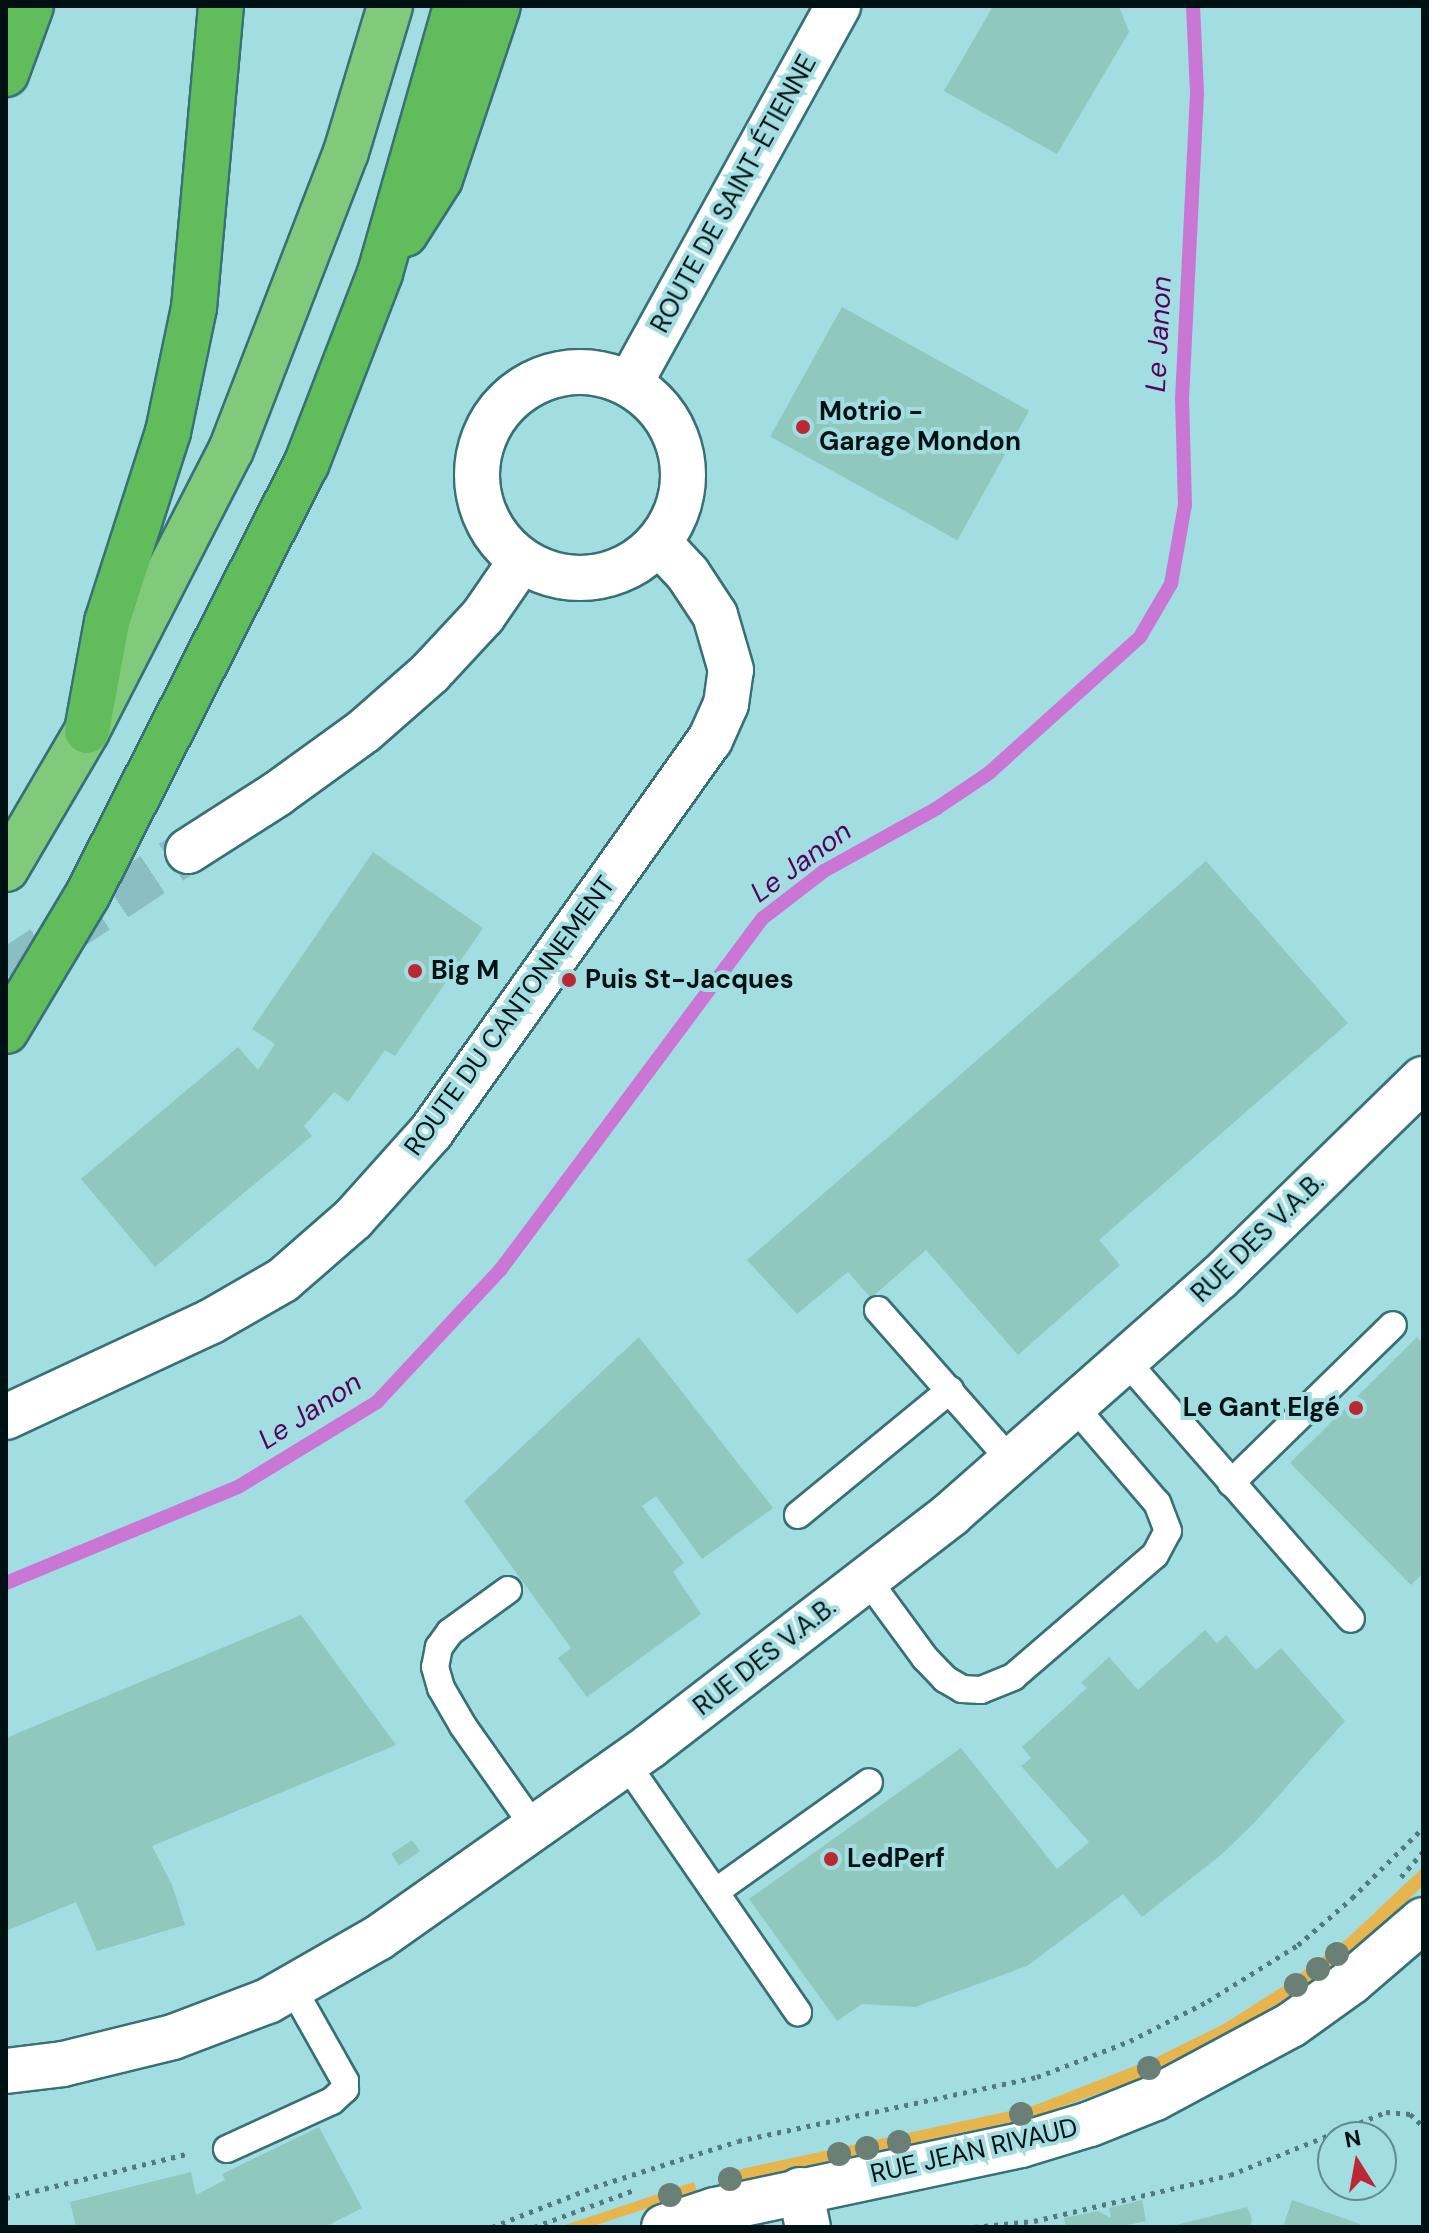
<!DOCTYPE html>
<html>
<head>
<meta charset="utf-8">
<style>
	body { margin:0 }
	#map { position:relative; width:1429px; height:2233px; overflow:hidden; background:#a2dde2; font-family:"DM Sans",sans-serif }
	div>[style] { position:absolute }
	.green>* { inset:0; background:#e7b54e }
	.stream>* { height:14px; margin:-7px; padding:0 7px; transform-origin:7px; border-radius:7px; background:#c976d4 }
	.building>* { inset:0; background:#90c8be; transform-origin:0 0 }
	.tertiary-tunnel>* { height:44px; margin-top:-22px; transform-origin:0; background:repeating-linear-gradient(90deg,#8abec3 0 44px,transparent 0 66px) }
	.path>* { height:5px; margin-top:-2.5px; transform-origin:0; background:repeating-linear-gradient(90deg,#537a7e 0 4px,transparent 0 10px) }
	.roads { filter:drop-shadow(2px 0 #377075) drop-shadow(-2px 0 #377075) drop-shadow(0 2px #377075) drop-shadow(0 -2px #377075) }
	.service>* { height:26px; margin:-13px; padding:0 13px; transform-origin:13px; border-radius:13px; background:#fff }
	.minor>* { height:44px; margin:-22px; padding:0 22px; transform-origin:22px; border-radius:22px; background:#fff }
	.tertiary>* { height:44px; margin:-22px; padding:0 22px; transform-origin:22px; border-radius:22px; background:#fff }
	.tertiary>.ring { margin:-22px; padding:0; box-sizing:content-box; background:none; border:44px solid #fff; border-radius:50% }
	.secondary>* { height:44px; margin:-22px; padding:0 22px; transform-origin:22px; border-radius:22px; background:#fff }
	.trunk>* { height:44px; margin:-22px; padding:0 22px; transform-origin:22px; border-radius:22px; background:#80ca7c }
	.motorway>* { height:44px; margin:-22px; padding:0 22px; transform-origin:22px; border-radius:22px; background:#61bd5b }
	.trees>* { width:24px; height:24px; margin:-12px; border-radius:50%; background:#6a7f75 }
	.dots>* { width:22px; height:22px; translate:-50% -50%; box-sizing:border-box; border:4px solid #a2dde2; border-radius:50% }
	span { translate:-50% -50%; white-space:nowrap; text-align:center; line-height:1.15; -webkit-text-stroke:8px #a2dde2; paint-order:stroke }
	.street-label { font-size:26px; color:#001113 }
	.poi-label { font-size:26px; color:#001113; font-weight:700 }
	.left { translate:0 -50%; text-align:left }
	.right { translate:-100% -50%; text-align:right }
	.water-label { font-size:28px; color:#54005e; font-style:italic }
	.frame { position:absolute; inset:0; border:8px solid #001113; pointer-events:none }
	.north { position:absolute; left:1317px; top:2121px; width:80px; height:80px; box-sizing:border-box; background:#a2dde2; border:2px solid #618b8f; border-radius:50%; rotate:349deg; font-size:22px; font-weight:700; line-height:32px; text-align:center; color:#001113 }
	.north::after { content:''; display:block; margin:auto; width:28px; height:36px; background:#b92834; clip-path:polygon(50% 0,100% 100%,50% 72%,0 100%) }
</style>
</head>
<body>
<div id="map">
	<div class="green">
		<div style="clip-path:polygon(1423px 1867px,1423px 1886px,1354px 1950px,1283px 2001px,1219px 2040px,1156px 2073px,1030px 2118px,721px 2185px,719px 2175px,746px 2168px,1033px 2106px,1155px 2058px,1222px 2025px,1282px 1987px,1349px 1937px)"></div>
		<div style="clip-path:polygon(694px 2182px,697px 2192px,590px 2227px,559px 2227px)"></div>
	</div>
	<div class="stream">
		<div style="left:6px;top:1583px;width:251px;rotate:-22.5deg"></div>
		<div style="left:238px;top:1487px;width:163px;rotate:-31.4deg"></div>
		<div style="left:377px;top:1402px;width:182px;rotate:-47deg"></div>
		<div style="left:501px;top:1269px;width:438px;rotate:-53.3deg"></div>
		<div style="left:763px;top:918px;width:77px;rotate:-37.6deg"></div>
		<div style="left:824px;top:871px;width:129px;rotate:-29.1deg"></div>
		<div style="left:937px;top:808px;width:63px;rotate:-33.9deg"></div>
		<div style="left:989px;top:773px;width:203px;rotate:-42deg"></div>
		<div style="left:1140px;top:637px;width:61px;rotate:-59.7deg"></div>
		<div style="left:1171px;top:584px;width:80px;rotate:-80deg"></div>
		<div style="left:1185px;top:505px;width:105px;rotate:-91.6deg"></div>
		<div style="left:1182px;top:400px;width:307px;rotate:-87.2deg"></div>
		<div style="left:1197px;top:93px;width:87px;rotate:-92.6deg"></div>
	</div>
	<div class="building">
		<div style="clip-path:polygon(993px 6px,1119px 6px,1129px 32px,1057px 154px,944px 91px)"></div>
		<div style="left:842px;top:307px;width:214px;height:148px;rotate:29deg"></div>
		<div style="clip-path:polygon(373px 852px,483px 928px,395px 1056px,385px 1050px,348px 1102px,334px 1092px,304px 1126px,312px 1136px,155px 1267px,81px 1179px,238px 1047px,258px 1070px,275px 1044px,252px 1029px)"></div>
		<div style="clip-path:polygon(1206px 861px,1348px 1023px,1099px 1240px,1120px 1265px,1018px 1355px,926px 1250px,871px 1298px,848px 1272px,797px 1314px,747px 1260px)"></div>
		<div style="clip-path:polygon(639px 1337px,773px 1508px,702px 1559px,656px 1496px,642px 1506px,684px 1563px,673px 1572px,701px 1614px,587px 1697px,558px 1658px,571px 1648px,464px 1501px)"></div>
		<div style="clip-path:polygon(1417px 1337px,1423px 1344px,1423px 1573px,1411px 1585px,1290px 1463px)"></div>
		<div style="clip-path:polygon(301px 1615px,396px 1745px,152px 1846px,172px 1885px,185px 1925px,97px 1951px,76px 1902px,6px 1931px,6px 1738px)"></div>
		<div style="clip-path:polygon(1205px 1630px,1217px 1643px,1226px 1635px,1256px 1670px,1281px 1648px,1345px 1721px,1255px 1822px,1221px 1855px,1142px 1917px,1123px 1894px,1027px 1966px,915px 2007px,862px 2004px,837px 2021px,749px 1899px,961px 1748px,1057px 1869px,1089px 1842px,1021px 1766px,1031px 1758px,1022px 1747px,1087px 1688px,1081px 1683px,1109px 1657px,1138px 1690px)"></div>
		<div style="left:412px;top:1840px;width:14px;height:25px;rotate:56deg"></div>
		<div style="clip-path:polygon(319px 2127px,362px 2208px,325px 2227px,76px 2227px,70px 2202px,191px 2172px,196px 2195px,225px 2180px,222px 2174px)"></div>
		<div style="clip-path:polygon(1142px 2200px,1146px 2221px,1128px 2225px,1132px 2227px,1066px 2227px,1064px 2218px,1098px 2211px,1111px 2218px,1109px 2208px)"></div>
		<div style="clip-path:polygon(1292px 2200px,1360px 2224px,1359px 2227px,1283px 2227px)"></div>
		<div style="clip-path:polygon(1247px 2207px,1252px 2219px,1250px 2227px,1168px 2227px)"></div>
	</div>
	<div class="tertiary-tunnel">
		<div style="left:6px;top:972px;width:219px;rotate:-33.6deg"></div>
	</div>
	<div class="path">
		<div style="left:1401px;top:1877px;width:33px;rotate:-49deg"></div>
		<div style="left:6px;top:2198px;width:189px;rotate:-13.7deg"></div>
		<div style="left:492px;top:2227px;width:110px;rotate:-21.4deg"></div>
		<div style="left:594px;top:2187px;width:151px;rotate:-17.7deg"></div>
		<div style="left:738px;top:2141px;width:306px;rotate:-12.1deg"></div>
		<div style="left:1037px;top:2077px;width:100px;rotate:-21.2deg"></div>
		<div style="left:1130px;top:2041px;width:88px;rotate:-27.1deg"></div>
		<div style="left:1208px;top:2001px;width:106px;rotate:-31.9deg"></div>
		<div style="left:1298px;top:1945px;width:72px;rotate:-41deg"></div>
		<div style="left:1352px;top:1898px;width:100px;rotate:-44.6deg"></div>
		<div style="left:534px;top:2227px;width:107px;rotate:-20.3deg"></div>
		<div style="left:974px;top:2227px;width:60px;rotate:-5.7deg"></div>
		<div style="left:1034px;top:2221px;width:201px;rotate:-13.2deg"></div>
		<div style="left:1230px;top:2175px;width:168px;rotate:-22deg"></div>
		<div style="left:1386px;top:2112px;width:24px;rotate:5deg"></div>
		<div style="left:1410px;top:2114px;width:18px;rotate:43deg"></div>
	</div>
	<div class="roads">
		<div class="service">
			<div style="left:878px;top:1310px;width:201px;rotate:48.6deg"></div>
			<div style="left:1126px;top:1361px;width:342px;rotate:48.9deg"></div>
			<div style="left:1231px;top:1483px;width:226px;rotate:-44.3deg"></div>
			<div style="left:798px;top:1515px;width:197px;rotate:-39.4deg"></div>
			<div style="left:867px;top:1579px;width:98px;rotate:53.7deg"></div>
			<div style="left:925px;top:1658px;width:29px;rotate:46deg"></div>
			<div style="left:945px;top:1679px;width:20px;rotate:30deg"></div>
			<div style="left:962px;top:1689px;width:19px;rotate:3deg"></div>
			<div style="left:981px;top:1690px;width:35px;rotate:-22deg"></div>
			<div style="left:1013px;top:1677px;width:187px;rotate:-40.7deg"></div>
			<div style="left:1155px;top:1555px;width:27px;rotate:-62deg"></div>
			<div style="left:1168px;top:1531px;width:30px;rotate:-111deg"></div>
			<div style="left:1157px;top:1503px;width:128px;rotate:-130.6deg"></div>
			<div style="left:508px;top:1590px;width:72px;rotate:144.1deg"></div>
			<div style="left:450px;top:1632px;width:19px;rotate:126deg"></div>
			<div style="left:439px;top:1647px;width:20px;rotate:101deg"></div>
			<div style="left:435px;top:1667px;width:22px;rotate:74deg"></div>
			<div style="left:441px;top:1688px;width:44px;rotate:59.9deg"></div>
			<div style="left:463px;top:1726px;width:125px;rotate:54.8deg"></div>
			<div style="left:626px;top:1763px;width:303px;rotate:55.4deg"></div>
			<div style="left:715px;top:1892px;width:189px;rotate:-35.5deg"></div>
			<div style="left:227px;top:2149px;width:115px;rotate:-24.6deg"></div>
			<div style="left:332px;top:2101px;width:18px;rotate:-43deg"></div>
			<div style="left:345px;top:2089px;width:8px;rotate:-90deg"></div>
			<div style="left:345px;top:2081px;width:108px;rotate:-119.4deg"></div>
		</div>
		<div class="minor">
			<div style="left:6px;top:2071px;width:57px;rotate:-7deg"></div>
			<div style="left:63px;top:2064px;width:113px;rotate:-13.8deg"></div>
			<div style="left:173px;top:2037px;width:102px;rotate:-20.8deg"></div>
			<div style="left:268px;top:2001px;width:127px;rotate:-29.8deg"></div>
			<div style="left:378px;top:1938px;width:333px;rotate:-35.2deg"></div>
			<div style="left:650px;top:1746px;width:380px;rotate:-37.6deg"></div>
			<div style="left:951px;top:1514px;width:357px;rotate:-41.4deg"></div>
			<div style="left:1219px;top:1278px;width:285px;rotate:-44.3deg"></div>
			<div style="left:800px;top:2190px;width:38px;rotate:78deg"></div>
		</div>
		<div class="tertiary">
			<div class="ring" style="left:477px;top:372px;width:162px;height:162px"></div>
			<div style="left:630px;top:383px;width:431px;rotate:-61.1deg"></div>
			<div style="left:188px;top:851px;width:106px;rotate:-32.6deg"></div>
			<div style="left:277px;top:794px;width:107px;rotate:-35.9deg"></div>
			<div style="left:364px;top:731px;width:88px;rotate:-41.3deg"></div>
			<div style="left:430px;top:673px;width:78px;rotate:-47.1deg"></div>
			<div style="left:483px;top:616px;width:67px;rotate:-55.4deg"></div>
			<div style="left:6px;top:1417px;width:225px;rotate:-25deg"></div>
			<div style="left:210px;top:1322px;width:84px;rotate:-29.9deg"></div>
			<div style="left:283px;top:1280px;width:93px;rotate:-41.1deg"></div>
			<div style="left:353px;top:1219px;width:117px;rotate:-48.1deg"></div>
			<div style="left:431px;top:1132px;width:481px;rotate:-54.6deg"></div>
			<div style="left:710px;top:740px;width:39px;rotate:-66deg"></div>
			<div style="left:726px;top:704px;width:34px;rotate:-82deg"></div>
			<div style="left:731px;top:670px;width:57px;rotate:-106.2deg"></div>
			<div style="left:715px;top:615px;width:49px;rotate:-123.4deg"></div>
			<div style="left:688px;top:574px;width:42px;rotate:-133.1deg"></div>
		</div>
		<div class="secondary">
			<div style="left:664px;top:2227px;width:54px;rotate:-18.4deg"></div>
			<div style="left:715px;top:2210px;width:313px;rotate:-12deg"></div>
			<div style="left:1021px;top:2145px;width:72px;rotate:-16.9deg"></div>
			<div style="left:1090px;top:2124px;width:70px;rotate:-21.8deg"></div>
			<div style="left:1155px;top:2098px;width:154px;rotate:-28.2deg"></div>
			<div style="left:1291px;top:2025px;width:74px;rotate:-35.6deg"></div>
			<div style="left:1351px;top:1982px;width:95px;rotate:-40.7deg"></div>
		</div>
		<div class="trunk">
			<div style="left:6px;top:869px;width:160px;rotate:-59.6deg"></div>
			<div style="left:87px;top:731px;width:316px;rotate:-62.9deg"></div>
			<div style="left:231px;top:450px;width:319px;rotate:-68.9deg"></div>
			<div style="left:346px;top:152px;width:152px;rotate:-73.2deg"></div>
		</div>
		<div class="motorway">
			<div style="left:6px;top:74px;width:72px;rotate:-69.8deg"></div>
			<div style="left:405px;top:234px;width:65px;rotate:-57.5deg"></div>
			<div style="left:440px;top:179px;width:182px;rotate:-71.5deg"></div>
			<div style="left:87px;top:731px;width:111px;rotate:-79.6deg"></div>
			<div style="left:107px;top:622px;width:200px;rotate:-72.2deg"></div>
			<div style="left:168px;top:432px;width:127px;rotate:-78.2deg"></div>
			<div style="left:194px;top:308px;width:303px;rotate:-84.9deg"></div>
			<div style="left:6px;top:1031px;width:160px;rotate:-59.1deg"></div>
			<div style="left:88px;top:894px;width:481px;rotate:-63.1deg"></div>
			<div style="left:306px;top:465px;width:206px;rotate:-68.9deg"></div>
			<div style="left:380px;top:273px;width:278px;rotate:-74.1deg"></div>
		</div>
	</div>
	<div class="trees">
		<div style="left:1337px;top:1954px"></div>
		<div style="left:1318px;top:1969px"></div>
		<div style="left:1296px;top:1985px"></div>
		<div style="left:1149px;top:2068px"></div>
		<div style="left:1021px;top:2114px"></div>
		<div style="left:899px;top:2142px"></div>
		<div style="left:867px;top:2148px"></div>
		<div style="left:839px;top:2154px"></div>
		<div style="left:730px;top:2179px"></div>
		<div style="left:670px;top:2195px"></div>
	</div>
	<div class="dots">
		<div style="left:803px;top:427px;background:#b92834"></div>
		<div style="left:415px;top:971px;background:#b92834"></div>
		<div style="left:569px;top:980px;background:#b92834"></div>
		<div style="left:1356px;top:1408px;background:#b92834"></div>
		<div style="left:831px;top:1859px;background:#b92834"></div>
	</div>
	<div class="street-label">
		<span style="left:734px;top:194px;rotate:-61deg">ROUTE DE SAINT-ÉTIENNE</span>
		<span style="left:510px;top:1016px;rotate:-54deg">ROUTE DU CANTONNEMENT</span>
		<span style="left:1258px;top:1238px;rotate:-44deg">RUE DES V.A.B.</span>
		<span style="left:765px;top:1657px;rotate:-38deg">RUE DES V.A.B.</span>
		<span style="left:974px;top:2151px;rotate:-13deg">RUE JEAN RIVAUD</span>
	</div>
	<div class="poi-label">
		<span class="left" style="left:819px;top:427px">Motrio -<br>Garage Mondon</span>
		<span class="left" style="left:431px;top:971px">Big M</span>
		<span class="left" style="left:585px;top:980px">Puis St-Jacques</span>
		<span class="right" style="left:1340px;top:1408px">Le Gant Elgé</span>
		<span class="left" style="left:847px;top:1859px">LedPerf</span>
	</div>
	<div class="water-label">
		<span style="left:1159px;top:334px;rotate:-87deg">Le Janon</span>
		<span style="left:801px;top:862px;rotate:-36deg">Le Janon</span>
		<span style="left:310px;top:1411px;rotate:-33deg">Le Janon</span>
	</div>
	<div class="frame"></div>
	<div class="north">N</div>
</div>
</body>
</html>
